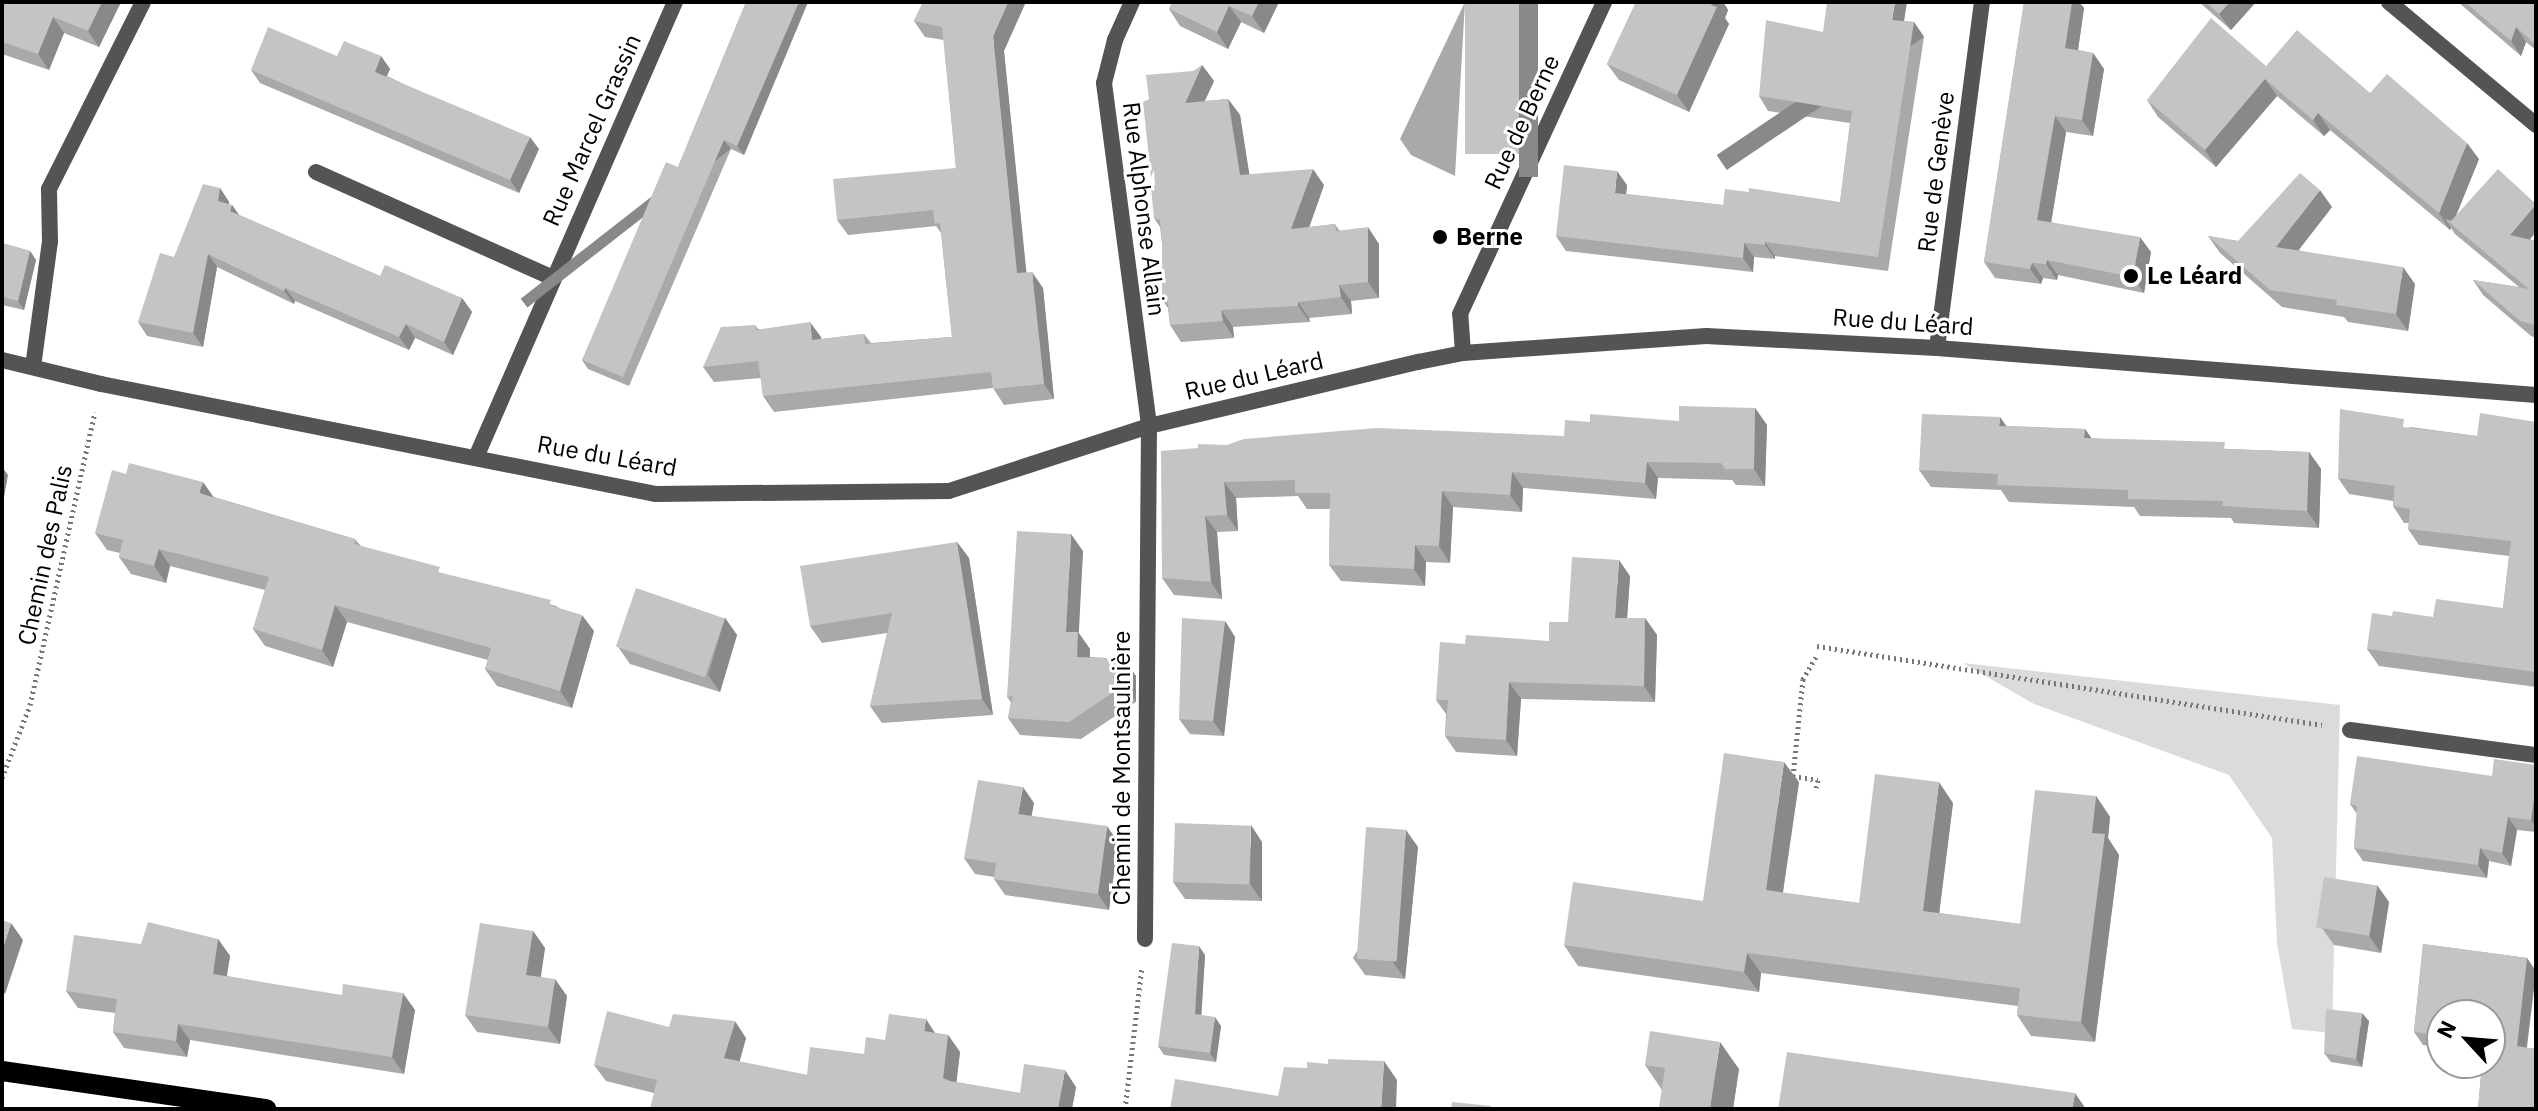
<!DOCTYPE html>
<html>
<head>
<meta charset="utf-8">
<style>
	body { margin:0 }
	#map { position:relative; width:2538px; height:1111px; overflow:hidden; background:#fff; font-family:"IBM Plex Sans",sans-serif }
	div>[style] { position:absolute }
	.green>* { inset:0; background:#dbdbdb }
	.path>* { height:5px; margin-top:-2.5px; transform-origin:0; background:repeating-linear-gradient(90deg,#767676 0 2px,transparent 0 6px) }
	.minor>* { height:16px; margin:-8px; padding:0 8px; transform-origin:8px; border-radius:8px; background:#545454 }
	.primary>* { height:20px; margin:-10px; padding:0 10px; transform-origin:10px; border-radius:10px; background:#000 }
	.wall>* { inset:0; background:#a9a9a9 }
	.shaded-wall>* { inset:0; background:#898989; transform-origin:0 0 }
	.building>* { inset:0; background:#c4c4c4; transform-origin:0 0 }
	.dots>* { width:22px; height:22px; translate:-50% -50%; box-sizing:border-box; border:4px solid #fff; border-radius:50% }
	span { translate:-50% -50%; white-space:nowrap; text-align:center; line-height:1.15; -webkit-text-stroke:6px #fff; paint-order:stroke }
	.street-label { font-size:24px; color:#000 }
	.poi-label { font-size:24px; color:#000; font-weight:700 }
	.left { translate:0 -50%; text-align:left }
	.frame { position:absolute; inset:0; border:4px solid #000; pointer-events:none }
	.north { position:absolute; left:2426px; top:999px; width:80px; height:80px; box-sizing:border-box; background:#fff; border:2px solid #999; border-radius:50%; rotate:296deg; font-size:22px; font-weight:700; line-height:32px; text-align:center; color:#000 }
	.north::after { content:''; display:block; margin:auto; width:28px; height:36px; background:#000; clip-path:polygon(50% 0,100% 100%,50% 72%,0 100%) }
</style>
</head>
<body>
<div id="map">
	<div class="green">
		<div style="clip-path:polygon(1963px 663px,2340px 705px,2332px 1033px,2292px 1029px,2277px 943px,2272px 838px,2229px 775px,2034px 704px)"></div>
	</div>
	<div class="path">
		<div style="left:1817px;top:646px;width:511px;rotate:8.89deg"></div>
		<div style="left:1816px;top:657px;width:26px;rotate:121deg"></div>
		<div style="left:1803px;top:679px;width:98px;rotate:95.9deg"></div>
		<div style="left:1793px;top:776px;width:25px;rotate:9deg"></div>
		<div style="left:1818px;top:780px;width:8px;rotate:104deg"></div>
		<div style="left:2px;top:778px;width:78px;rotate:-69deg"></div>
		<div style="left:30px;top:705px;width:300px;rotate:-77.5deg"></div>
		<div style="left:1125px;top:1109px;width:143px;rotate:-83.2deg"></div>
	</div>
	<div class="minor">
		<div style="left:1132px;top:2px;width:42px;rotate:114.1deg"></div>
		<div style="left:1115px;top:40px;width:44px;rotate:104.3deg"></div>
		<div style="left:1104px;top:83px;width:346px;rotate:82.5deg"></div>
		<div style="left:1149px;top:426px;width:513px;rotate:90.45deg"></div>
		<div style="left:2389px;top:2px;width:192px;rotate:39.9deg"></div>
		<div style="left:316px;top:172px;width:260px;rotate:24.1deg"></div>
		<div style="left:1937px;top:348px;width:349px;rotate:-82.6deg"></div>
		<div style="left:1463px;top:353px;width:39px;rotate:-94deg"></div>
		<div style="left:1460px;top:314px;width:344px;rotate:-65.2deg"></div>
		<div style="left:2px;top:360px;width:102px;rotate:13.6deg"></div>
		<div style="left:101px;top:384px;width:566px;rotate:11.21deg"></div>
		<div style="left:656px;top:494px;width:293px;rotate:-0.6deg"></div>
		<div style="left:949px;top:491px;width:210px;rotate:-18deg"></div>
		<div style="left:1149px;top:426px;width:277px;rotate:-13.4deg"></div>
		<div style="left:1418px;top:362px;width:46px;rotate:-11.3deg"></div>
		<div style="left:1463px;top:353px;width:244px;rotate:-4deg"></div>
		<div style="left:1706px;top:336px;width:231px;rotate:3deg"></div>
		<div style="left:1937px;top:348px;width:601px;rotate:4.49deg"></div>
		<div style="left:33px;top:367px;width:126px;rotate:-82.3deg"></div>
		<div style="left:50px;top:242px;width:53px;rotate:-91.1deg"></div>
		<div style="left:49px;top:189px;width:209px;rotate:-63.3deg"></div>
		<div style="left:477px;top:455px;width:494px;rotate:-66.4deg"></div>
		<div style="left:2350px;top:730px;width:188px;rotate:7.7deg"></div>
	</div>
	<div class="primary">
		<div style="left:2px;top:1071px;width:267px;rotate:8.2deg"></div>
	</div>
	<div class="wall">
		<div style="clip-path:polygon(2px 2px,121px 2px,99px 47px,64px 33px,49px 70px,2px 54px)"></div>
		<div style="clip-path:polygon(746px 2px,808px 2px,744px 155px,731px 149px,629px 386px,588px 369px,582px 360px,678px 167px)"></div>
		<div style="clip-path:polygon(923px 2px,1004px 51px,1026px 272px,1043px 288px,1054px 399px,1004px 405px,993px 388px,774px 412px,763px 396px,761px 378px,714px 382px,703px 367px,755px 325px,758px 329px,821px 337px,821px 339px,864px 334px,871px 343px,952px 337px,941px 233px,936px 226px,848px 235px,837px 220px,956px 168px,944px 40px,925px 37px,914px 21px)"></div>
		<div style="clip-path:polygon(1279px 2px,1264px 33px,1241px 22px,1228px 49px,1180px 26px,1169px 9px)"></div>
		<div style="clip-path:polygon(1465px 2px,1455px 176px,1411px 155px,1400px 139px)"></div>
		<div style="clip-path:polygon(1636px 2px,1723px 2px,1728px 10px,1725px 18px,1729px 24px,1689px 112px,1619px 80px,1607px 64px)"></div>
		<div style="clip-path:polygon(2024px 2px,2079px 2px,2084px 8px,2078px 50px,2093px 53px,2104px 69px,2093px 136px,2066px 132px,2051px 222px,2151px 252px,2144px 293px,2058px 275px,2057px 280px,2043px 278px,2041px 284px,1995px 278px,1984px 262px)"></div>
		<div style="clip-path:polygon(2199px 2px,2256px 2px,2231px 30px)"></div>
		<div style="clip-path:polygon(2458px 2px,2536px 2px,2536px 50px,2526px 42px,2521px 56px)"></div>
		<div style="clip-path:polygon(1904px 21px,1914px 22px,1924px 37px,1888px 271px,1775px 256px,1775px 259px,1754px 257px,1753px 272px,1566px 251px,1556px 236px,1627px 185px,1626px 194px,1723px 205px,1840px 202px,1850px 123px,1768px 111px,1759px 96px)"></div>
		<div style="clip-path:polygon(337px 56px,381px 56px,390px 69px,387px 76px,539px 149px,519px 193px,260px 83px,251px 70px)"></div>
		<div style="clip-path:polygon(1202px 65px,1214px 81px,1205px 101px,1228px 99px,1240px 115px,1249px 174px,1324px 185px,1309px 227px,1335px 224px,1339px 230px,1379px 244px,1379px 298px,1351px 301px,1352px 314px,1309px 318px,1310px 322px,1233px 327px,1234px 338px,1181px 342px,1170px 325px,1168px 308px,1162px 300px,1162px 243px,1160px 227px,1154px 218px,1155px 185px)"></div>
		<div style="clip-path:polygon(2266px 66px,2370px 93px,2479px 159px,2456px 216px,2536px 241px,2536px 338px,2531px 336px,2483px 295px,2473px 280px,2519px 287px,2455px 234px,2451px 228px,2450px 230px,2330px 130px,2324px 136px,2277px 96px,2216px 167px,2158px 117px,2147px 100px)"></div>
		<div style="clip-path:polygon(220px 188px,229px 202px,229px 204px,232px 205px,239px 215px,380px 276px,462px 298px,472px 312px,453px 355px,415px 338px,409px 350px,295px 301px,294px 304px,217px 267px,203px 347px,147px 336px,138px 322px,174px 257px)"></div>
		<div style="clip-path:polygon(2332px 207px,2298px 250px,2415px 284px,2408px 331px,2348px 322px,2344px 317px,2282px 307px,2220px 253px,2208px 236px,2238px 241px)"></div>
		<div style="clip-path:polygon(2px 243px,30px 251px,36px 260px,24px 310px,2px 305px)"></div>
		<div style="clip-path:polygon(1755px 408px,1767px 425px,1765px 486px,1736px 485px,1732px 480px,1658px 478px,1656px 499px,1523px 488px,1522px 512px,1453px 507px,1450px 563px,1426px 562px,1425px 586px,1341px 581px,1329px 565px,1330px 509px,1307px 509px,1298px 496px,1236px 498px,1238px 531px,1217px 532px,1222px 599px,1174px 595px,1162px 578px,1227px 445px,1564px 436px,1590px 422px,1679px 421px)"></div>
		<div style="clip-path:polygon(2536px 422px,2536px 687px,2379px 666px,2367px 649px,2392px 616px,2433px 617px,2503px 608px,2509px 556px,2419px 545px,2408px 529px,2409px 523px,2404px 523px,2393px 506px,2393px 501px,2349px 494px,2338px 478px,2410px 427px,2477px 436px)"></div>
		<div style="clip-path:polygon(2006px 426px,2085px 429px,2091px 438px,2229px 449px,2309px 452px,2321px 469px,2319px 528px,2234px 523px,2231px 518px,2140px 516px,2134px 507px,2009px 502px,2001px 490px,1931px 487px,1919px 470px)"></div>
		<div style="clip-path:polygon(214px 497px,355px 539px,361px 546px,444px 574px,556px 606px,594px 631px,572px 708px,497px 686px,485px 669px,488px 660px,347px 622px,333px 667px,265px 646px,253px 629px,265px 590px,170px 566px,166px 583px,131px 574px,119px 557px,120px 553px,107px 550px,95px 533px)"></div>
		<div style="clip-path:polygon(957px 542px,969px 558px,993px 715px,882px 723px,870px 706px,887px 633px,822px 643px,810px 626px)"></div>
		<div style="clip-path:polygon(1083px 551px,1078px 632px,1090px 649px,1090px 657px,1124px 659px,1136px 676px,1136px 702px,1081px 739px,1020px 735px,1008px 718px,1011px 702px,1007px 697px)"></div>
		<div style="clip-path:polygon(1630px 576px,1627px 618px,1645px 618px,1657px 635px,1655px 702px,1521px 699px,1517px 756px,1456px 752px,1445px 736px,1446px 714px,1436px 700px,1465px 644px,1549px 641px,1568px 622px)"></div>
		<div style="clip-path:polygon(725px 618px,737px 635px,720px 692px,630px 664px,618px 647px)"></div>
		<div style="clip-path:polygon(1225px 621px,1235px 637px,1224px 736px,1190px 734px,1179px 719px)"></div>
		<div style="clip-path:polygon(2536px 765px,2536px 832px,2517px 830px,2511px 866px,2489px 861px,2487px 878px,2363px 861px,2354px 848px,2357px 814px,2350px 804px,2492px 776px)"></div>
		<div style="clip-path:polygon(1799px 782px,1783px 893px,1859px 903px,1953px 803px,1939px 913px,2020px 924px,2096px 796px,2110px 817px,2108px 838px,2119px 855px,2095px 1042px,2031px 1036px,2017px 1015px,2018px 1006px,1761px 973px,1759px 992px,1578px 966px,1564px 945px,1703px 901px)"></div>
		<div style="clip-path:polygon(1034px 803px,1031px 816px,1118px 842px,1109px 910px,1005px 895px,994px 879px,994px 877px,975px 874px,964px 858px)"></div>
		<div style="clip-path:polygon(1262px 842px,1262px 901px,1185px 899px,1173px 882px)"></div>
		<div style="clip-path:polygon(1418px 847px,1405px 979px,1365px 975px,1353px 958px)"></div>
		<div style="clip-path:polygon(2389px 902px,2381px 953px,2334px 945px,2322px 928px)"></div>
		<div style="clip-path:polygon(533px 931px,545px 948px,541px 977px,567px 996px,560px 1044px,477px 1032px,465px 1015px)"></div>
		<div style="clip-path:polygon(218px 939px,230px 956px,227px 976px,415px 1010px,404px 1074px,190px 1040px,187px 1057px,124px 1048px,113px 1032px,115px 1013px,78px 1008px,66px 991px,141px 944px)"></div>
		<div style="clip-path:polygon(2423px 944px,2527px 958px,2536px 971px,2527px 1048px,2536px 1049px,2536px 1109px,2478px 1109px,2482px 1063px,2490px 1063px,2490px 1015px,2442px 1015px,2442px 1048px,2423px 1045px,2414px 1032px)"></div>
		<div style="clip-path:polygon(1205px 955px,1201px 1015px,1221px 1026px,1216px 1062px,1164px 1055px,1158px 1046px)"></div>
		<div style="clip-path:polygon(2369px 1021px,2362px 1067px,2331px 1062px,2324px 1053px)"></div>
		<div style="clip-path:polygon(669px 1027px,746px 1038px,739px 1062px,807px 1075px,864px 1054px,885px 1040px,935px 1033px,948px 1035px,960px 1052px,956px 1082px,1020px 1093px,1076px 1087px,1072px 1109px,654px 1093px,606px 1081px,594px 1065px)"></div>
		<div style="clip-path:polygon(1645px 1065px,1739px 1069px,1733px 1109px,1659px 1109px,1662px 1090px)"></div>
	</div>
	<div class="shaded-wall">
		<div style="clip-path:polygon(102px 2px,121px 2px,99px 47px,88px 31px)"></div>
		<div style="clip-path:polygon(799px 2px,808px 2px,744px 155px,737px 146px)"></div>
		<div style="clip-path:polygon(1008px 2px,1026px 2px,1004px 51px,1028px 288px,1017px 273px,993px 36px)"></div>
		<div style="clip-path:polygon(1259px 2px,1279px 2px,1264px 33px,1252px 16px)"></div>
		<div style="left:1519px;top:2px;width:19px;height:175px"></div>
		<div style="clip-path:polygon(1712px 2px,1723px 2px,1728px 10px,1725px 18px,1729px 24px,1689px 112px,1677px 95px)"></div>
		<div style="clip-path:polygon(1895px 2px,1907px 2px,1902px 34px,1892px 20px)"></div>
		<div style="clip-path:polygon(2072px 2px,2079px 2px,2084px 8px,2076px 64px,2065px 48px)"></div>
		<div style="clip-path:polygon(2230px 2px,2256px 2px,2231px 30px,2219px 14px)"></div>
		<div style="clip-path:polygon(1229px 6px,1241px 22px,1228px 49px,1217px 32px)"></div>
		<div style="clip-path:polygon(53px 17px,64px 33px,49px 70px,38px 54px)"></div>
		<div style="left:1914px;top:22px;width:18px;height:238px;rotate:56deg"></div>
		<div style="clip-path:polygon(2516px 27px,2526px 42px,2521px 56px,2511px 41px)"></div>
		<div style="clip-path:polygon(2093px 53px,2104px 69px,2093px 136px,2082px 120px)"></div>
		<div style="clip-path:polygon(381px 56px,390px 69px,383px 84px,375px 72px)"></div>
		<div style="clip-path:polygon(1202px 65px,1214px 81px,1196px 119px,1185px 103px)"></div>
		<div style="clip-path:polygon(2265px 79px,2277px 96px,2216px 167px,2205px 150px)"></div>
		<div style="clip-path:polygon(1228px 99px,1240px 115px,1252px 191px,1240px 175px)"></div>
		<div style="clip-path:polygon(2318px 113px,2330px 130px,2324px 136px,2313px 120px)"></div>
		<div style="clip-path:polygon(2055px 116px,2066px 132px,2049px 236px,2037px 220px)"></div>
		<div style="clip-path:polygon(530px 137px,539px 149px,519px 193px,510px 180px)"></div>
		<div style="left:724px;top:140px;width:11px;height:258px;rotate:52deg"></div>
		<div style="clip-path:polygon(2467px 143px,2479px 159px,2452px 225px,2445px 219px,2451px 228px,2450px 230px,2439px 213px)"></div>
		<div style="clip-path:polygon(1313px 169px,1324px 185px,1303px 245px,1291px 229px)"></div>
		<div style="clip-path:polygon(1617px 171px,1627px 185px,1625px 207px,1615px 193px)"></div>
		<div style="clip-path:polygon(220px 188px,229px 202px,227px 215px,218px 201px)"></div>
		<div style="clip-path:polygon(2320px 190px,2332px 207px,2288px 264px,2276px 247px)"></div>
		<div style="clip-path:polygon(2536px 204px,2536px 232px,2521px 250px,2510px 235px)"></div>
		<div style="clip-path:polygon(232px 205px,241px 218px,230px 211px)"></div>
		<div style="clip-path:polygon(1368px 227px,1379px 244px,1379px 298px,1368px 282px)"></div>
		<div style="clip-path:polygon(2140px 237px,2151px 252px,2144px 293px,2133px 277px)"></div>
		<div style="clip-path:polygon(1765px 242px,1775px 256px,1775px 259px,1765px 245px)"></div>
		<div style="clip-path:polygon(1744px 243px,1754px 257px,1753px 272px,1743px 258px)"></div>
		<div style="clip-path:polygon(30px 251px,36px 260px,24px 310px,18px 301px)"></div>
		<div style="clip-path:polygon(208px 254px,217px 267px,203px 347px,193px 333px)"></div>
		<div style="clip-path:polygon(2047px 260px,2058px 275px,2057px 280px,2046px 264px)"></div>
		<div style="clip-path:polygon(2032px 263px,2043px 278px,2041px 284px,2030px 269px)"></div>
		<div style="clip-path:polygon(2403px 267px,2415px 284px,2408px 331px,2396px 314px)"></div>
		<div style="clip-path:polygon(1032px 272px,1043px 288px,1054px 399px,1044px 384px)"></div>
		<div style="clip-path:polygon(1339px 285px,1351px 301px,1352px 314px,1341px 297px)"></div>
		<div style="clip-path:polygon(285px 288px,295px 301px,294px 304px,284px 291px)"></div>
		<div style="clip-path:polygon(462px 298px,472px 312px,453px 355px,444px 342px)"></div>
		<div style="clip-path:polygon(1298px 302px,1309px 318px,1310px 322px,1298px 306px)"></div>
		<div style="clip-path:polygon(1221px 310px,1233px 327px,1234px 338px,1223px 321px)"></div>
		<div style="clip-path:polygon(810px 322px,821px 337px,822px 356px,812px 340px)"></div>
		<div style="clip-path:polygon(406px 324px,415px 338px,409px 350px,399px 337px)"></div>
		<div style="clip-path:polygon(1755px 408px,1767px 425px,1765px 486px,1754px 469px)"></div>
		<div style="clip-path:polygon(2000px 417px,2012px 434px,1999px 426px)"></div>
		<div style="clip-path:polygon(2085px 429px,2097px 446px,2084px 438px)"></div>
		<div style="clip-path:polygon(2309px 452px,2321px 469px,2319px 528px,2307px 511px)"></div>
		<div style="clip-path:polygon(1647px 462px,1658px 478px,1656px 499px,1645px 483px)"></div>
		<div style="clip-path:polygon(2px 467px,8px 475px,2px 508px)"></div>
		<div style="clip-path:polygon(1512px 472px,1523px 488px,1522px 512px,1510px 495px)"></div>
		<div style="clip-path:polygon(203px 482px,215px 499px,199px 493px)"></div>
		<div style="clip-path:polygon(1224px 482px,1236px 498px,1238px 531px,1227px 515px)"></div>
		<div style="clip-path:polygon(1442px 491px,1453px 507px,1450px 563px,1439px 546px)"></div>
		<div style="clip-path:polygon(1205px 516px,1217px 532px,1222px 599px,1211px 582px)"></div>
		<div style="clip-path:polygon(1071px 534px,1083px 551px,1078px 649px,1066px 632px)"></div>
		<div style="clip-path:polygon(957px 542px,969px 558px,993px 715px,982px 699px)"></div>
		<div style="clip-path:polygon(1415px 545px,1426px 562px,1425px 586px,1414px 569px)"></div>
		<div style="clip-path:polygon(159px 549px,170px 566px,166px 583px,154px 566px)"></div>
		<div style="clip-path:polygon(1619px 560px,1630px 576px,1626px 634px,1615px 618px)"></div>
		<div style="clip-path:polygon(335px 605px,347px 622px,333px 667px,322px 650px)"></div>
		<div style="clip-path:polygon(582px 615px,594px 631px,572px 708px,560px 691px)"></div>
		<div style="clip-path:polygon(725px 618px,737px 635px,720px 692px,708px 675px)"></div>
		<div style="clip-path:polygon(1645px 618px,1657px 635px,1655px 702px,1644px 686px)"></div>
		<div style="clip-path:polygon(1225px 621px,1235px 637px,1224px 736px,1213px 721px)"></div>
		<div style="clip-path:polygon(1078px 632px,1090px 649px,1089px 674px,1077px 657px)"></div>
		<div style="clip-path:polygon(1124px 659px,1136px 676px,1136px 702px,1124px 685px)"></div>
		<div style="clip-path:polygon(1509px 682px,1521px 699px,1517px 756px,1506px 740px)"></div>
		<div style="clip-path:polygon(1784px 762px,1799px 782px,1780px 911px,1766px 890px)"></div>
		<div style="clip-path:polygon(1939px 782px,1953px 803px,1937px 931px,1923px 911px)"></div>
		<div style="clip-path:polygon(2536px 785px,2536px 827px,2531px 820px)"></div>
		<div style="clip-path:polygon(1023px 787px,1034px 803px,1029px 830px,1018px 814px)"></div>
		<div style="clip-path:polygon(2096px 796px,2110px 817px,2108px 838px,2119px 855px,2095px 1042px,2081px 1022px,2092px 833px)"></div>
		<div style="clip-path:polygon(2508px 817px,2517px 830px,2511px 866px,2502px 853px)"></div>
		<div style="clip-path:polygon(1251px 825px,1262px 842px,1262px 901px,1250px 884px)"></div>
		<div style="clip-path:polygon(1107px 826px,1118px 842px,1109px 910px,1098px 894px)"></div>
		<div style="clip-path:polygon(1406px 830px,1418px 847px,1405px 979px,1393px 962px)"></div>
		<div style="clip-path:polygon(2480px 848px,2489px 861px,2487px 878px,2478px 865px)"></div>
		<div style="clip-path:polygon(2377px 885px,2389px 902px,2381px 953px,2369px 936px)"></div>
		<div style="clip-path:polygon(11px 923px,23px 940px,5px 994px,2px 990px,2px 951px)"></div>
		<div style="clip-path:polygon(533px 931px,545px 948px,538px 992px,526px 975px)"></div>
		<div style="clip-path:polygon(218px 939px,230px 956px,224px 991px,213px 974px)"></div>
		<div style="clip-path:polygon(1199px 946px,1205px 955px,1201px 1023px,1195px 1014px)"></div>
		<div style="clip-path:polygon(1747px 953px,1761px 973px,1759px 992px,1744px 972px)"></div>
		<div style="clip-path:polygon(2527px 958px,2536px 972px,2525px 1059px,2517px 1046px)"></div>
		<div style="clip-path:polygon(555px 979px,567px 996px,560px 1044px,548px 1027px)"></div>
		<div style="clip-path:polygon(403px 993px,415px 1010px,404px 1074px,392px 1057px)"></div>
		<div style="clip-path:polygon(2362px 1013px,2369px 1021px,2362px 1067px,2356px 1059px)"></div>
		<div style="clip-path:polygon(1215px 1017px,1221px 1026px,1216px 1062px,1210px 1053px)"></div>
		<div style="clip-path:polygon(926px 1019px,937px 1036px,924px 1031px)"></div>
		<div style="clip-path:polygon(735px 1021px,746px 1038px,736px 1075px,724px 1058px)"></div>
		<div style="clip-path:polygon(178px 1024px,190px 1040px,187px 1057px,176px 1041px)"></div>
		<div style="clip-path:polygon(948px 1035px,960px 1052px,955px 1095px,943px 1078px)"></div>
		<div style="clip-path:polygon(1720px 1042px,1739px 1069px,1733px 1109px,1710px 1109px)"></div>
		<div style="clip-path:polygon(1384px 1061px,1397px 1080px,1396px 1109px,1381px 1109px)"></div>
		<div style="clip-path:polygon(1065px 1070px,1076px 1087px,1072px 1109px,1058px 1109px)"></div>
		<div style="clip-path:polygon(2075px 1093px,2086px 1109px,2072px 1109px)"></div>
	</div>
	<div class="building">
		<div style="clip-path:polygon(2px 2px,102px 2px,88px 31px,53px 17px,38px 54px,2px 42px)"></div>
		<div style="clip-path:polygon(746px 2px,799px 2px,737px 146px,724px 140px,623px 377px,582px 360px,666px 162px,678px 167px)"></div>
		<div style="clip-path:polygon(923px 2px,1008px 2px,993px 36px,1017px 273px,1032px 272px,1044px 384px,993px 389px,991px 372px,763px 396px,758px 361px,703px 367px,721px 327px,755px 325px,756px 330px,810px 322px,812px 340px,864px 334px,865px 344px,952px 337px,940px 223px,935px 224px,933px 210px,837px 220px,833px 179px,956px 168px,942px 27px,914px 21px)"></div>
		<div style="clip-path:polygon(1172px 2px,1259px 2px,1252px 16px,1229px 6px,1217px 32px,1169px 9px)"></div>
		<div style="left:1465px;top:2px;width:54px;height:152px"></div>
		<div style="clip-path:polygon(1636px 2px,1712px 2px,1711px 5px,1717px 7px,1677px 95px,1607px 64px)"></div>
		<div style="clip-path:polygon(1827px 2px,1895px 2px,1892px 20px,1914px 22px,1878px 257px,1765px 242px,1765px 245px,1744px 243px,1743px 258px,1556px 236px,1564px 165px,1617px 171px,1615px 193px,1723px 205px,1725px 189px,1749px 192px,1749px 188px,1840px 202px,1852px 111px,1759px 96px,1766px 20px,1823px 32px)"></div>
		<div style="clip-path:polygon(2024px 2px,2072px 2px,2065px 48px,2093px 53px,2082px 120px,2055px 116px,2037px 220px,2140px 237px,2133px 277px,2047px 260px,2046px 264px,2032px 263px,2030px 269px,1984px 262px)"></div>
		<div style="clip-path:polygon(2206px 2px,2230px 2px,2219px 14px)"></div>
		<div style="clip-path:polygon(2465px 2px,2536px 2px,2536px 45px,2516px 27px,2511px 41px)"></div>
		<div style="clip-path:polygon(2211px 18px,2266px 66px,2297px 30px,2370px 93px,2387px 74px,2467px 143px,2439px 213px,2318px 113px,2313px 120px,2265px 79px,2205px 150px,2147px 100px)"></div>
		<div style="clip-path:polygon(268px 27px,337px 56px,344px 41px,381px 56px,375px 72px,530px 137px,510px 180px,251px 70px)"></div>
		<div style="clip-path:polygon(1202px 65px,1185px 103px,1228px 99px,1240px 175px,1313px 169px,1291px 229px,1335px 224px,1336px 231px,1368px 227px,1368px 282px,1339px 285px,1341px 297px,1298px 302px,1298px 306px,1221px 310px,1223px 321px,1170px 325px,1168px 303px,1162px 300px,1162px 243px,1160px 220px,1154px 218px,1151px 188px,1155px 185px,1154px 170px,1151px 177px,1143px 102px,1149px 99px,1146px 75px,1193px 71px)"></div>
		<div style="clip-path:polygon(2498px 169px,2536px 204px,2510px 235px,2536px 241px,2536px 325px,2520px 321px,2473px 280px,2529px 289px,2445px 219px,2451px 221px)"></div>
		<div style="clip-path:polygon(2300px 173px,2320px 190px,2276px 247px,2403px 267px,2396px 314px,2336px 305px,2337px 300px,2270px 290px,2208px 236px,2238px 241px)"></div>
		<div style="clip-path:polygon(203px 184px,220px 188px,218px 201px,232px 205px,230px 211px,380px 276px,385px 265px,462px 298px,444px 342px,406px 324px,399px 337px,285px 288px,284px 291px,208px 254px,193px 333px,138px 322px,160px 253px,174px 257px)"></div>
		<div style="clip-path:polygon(2px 243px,30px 251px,18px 301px,2px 297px)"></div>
		<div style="clip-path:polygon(1679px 406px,1755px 408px,1754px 469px,1725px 469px,1721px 463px,1647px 462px,1645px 483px,1512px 472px,1510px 495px,1442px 491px,1439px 546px,1415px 545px,1414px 569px,1329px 565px,1330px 493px,1295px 493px,1295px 480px,1224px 482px,1227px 515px,1205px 516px,1211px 582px,1162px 578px,1161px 451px,1198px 448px,1198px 444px,1227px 445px,1244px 439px,1377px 428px,1564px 436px,1565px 420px,1590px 422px,1590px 414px,1679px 421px)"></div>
		<div style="clip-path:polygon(2340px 409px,2404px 419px,2403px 427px,2477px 436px,2480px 413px,2536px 422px,2536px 672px,2367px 649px,2372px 613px,2392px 616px,2393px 611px,2433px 617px,2436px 599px,2503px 608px,2511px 541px,2408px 529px,2410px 509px,2393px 506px,2395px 486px,2338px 478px)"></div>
		<div style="clip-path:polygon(1922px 414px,2000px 417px,1999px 426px,2085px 429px,2084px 438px,2225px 442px,2224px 449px,2309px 452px,2307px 511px,2222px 506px,2223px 501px,2128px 499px,2128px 490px,1997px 485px,1998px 474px,1919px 470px)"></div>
		<div style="clip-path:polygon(129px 463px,203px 482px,199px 493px,355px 539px,354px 544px,440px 567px,438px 572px,551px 600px,549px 605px,582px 615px,560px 691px,485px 669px,491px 648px,335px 605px,322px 650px,253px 629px,269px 577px,159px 549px,154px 566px,119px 557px,123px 540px,95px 533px,112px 470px,126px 474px)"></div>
		<div style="clip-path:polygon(1017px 531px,1071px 534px,1066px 632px,1078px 632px,1077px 657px,1124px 659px,1124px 685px,1069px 722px,1008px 718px,1013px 696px,1007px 697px)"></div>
		<div style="clip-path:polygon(957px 542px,982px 699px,870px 706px,892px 613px,810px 626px,800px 566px)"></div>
		<div style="clip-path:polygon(1572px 557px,1619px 560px,1615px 618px,1645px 618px,1644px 686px,1509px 682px,1506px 740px,1445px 736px,1448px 700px,1436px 700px,1440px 642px,1465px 644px,1466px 635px,1549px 641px,1549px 622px,1568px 622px)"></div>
		<div style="left:636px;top:588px;width:94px;height:62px;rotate:19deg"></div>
		<div style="clip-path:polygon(1182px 618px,1225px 621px,1213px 721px,1179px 719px)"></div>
		<div style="clip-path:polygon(1724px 753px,1784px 762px,1766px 890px,1859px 903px,1875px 774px,1939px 782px,1923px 911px,2020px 924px,2035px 790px,2096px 796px,2092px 833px,2105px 834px,2081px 1022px,2017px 1015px,2020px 988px,1747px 953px,1744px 972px,1564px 945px,1573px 882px,1703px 901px)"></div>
		<div style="clip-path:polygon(2357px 756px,2492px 776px,2494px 759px,2536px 765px,2536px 785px,2531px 820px,2508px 817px,2502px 853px,2480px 848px,2478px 865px,2354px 848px,2357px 806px,2350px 804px)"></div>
		<div style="clip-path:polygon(978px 780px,1023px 787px,1018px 814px,1107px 826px,1098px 894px,994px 879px,996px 863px,964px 858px)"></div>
		<div style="left:1175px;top:823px;width:76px;height:59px;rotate:2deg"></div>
		<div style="left:1366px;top:827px;width:40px;height:132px;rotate:4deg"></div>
		<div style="left:2324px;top:877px;width:54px;height:51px;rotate:9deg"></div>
		<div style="clip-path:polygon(2px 920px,11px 923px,2px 951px)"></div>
		<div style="clip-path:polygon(148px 922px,218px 939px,213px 974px,342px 995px,343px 984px,403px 993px,392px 1057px,178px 1024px,176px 1041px,113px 1032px,117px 999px,66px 991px,74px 935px,141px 944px)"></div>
		<div style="clip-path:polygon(480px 923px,533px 931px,526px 975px,555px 979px,548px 1027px,465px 1015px)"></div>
		<div style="clip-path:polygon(1172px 943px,1199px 946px,1195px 1014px,1215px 1017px,1210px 1053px,1158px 1046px)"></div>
		<div style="clip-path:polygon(2423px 944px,2527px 958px,2517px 1046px,2536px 1049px,2536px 1109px,2478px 1109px,2482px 1063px,2490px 1063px,2490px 1015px,2442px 1015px,2442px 1036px,2414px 1032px)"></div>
		<div style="clip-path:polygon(2326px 1009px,2362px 1013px,2356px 1059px,2324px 1053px)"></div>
		<div style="clip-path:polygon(607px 1011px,669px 1027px,673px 1014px,735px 1021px,724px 1058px,807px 1075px,810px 1047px,864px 1054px,866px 1037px,885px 1040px,889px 1014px,926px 1019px,924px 1031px,948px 1035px,943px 1078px,950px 1081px,1020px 1093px,1024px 1064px,1065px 1070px,1058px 1109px,650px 1109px,657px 1080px,594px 1065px)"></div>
		<div style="clip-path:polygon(1650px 1031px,1720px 1042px,1710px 1109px,1659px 1109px,1665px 1068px,1645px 1065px)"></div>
		<div style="clip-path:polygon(1787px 1052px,2075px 1093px,2072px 1109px,1778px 1109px)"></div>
		<div style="clip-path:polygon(1328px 1059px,1384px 1061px,1381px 1109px,1170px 1109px,1175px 1079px,1278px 1096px,1284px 1067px,1307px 1068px,1307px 1062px,1328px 1064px)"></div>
		<div style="clip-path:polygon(1452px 1102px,1491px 1106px,1491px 1109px,1451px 1109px)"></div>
	</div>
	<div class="dots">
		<div style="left:1440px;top:237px;background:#000"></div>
		<div style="left:2131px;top:276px;background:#000"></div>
	</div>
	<div class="street-label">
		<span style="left:1522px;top:122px;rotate:-65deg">Rue de Berne</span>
		<span style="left:592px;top:130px;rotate:-66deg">Rue Marcel Grassin</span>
		<span style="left:1936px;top:172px;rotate:-83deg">Rue de Genève</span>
		<span style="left:1144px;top:209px;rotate:83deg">Rue Alphonse Allain</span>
		<span style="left:1903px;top:322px;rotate:4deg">Rue du Léard</span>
		<span style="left:1254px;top:376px;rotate:-13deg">Rue du Léard</span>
		<span style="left:607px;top:456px;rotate:10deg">Rue du Léard</span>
		<span style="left:45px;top:555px;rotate:-78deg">Chemin des Palis</span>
		<span style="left:1122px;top:768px;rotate:-90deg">Chemin de Montsaulnière</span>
	</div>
	<div class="poi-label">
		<span class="left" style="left:1456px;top:237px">Berne</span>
		<span class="left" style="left:2147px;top:276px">Le Léard</span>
	</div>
	<div class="frame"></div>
	<div class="north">N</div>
</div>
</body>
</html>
